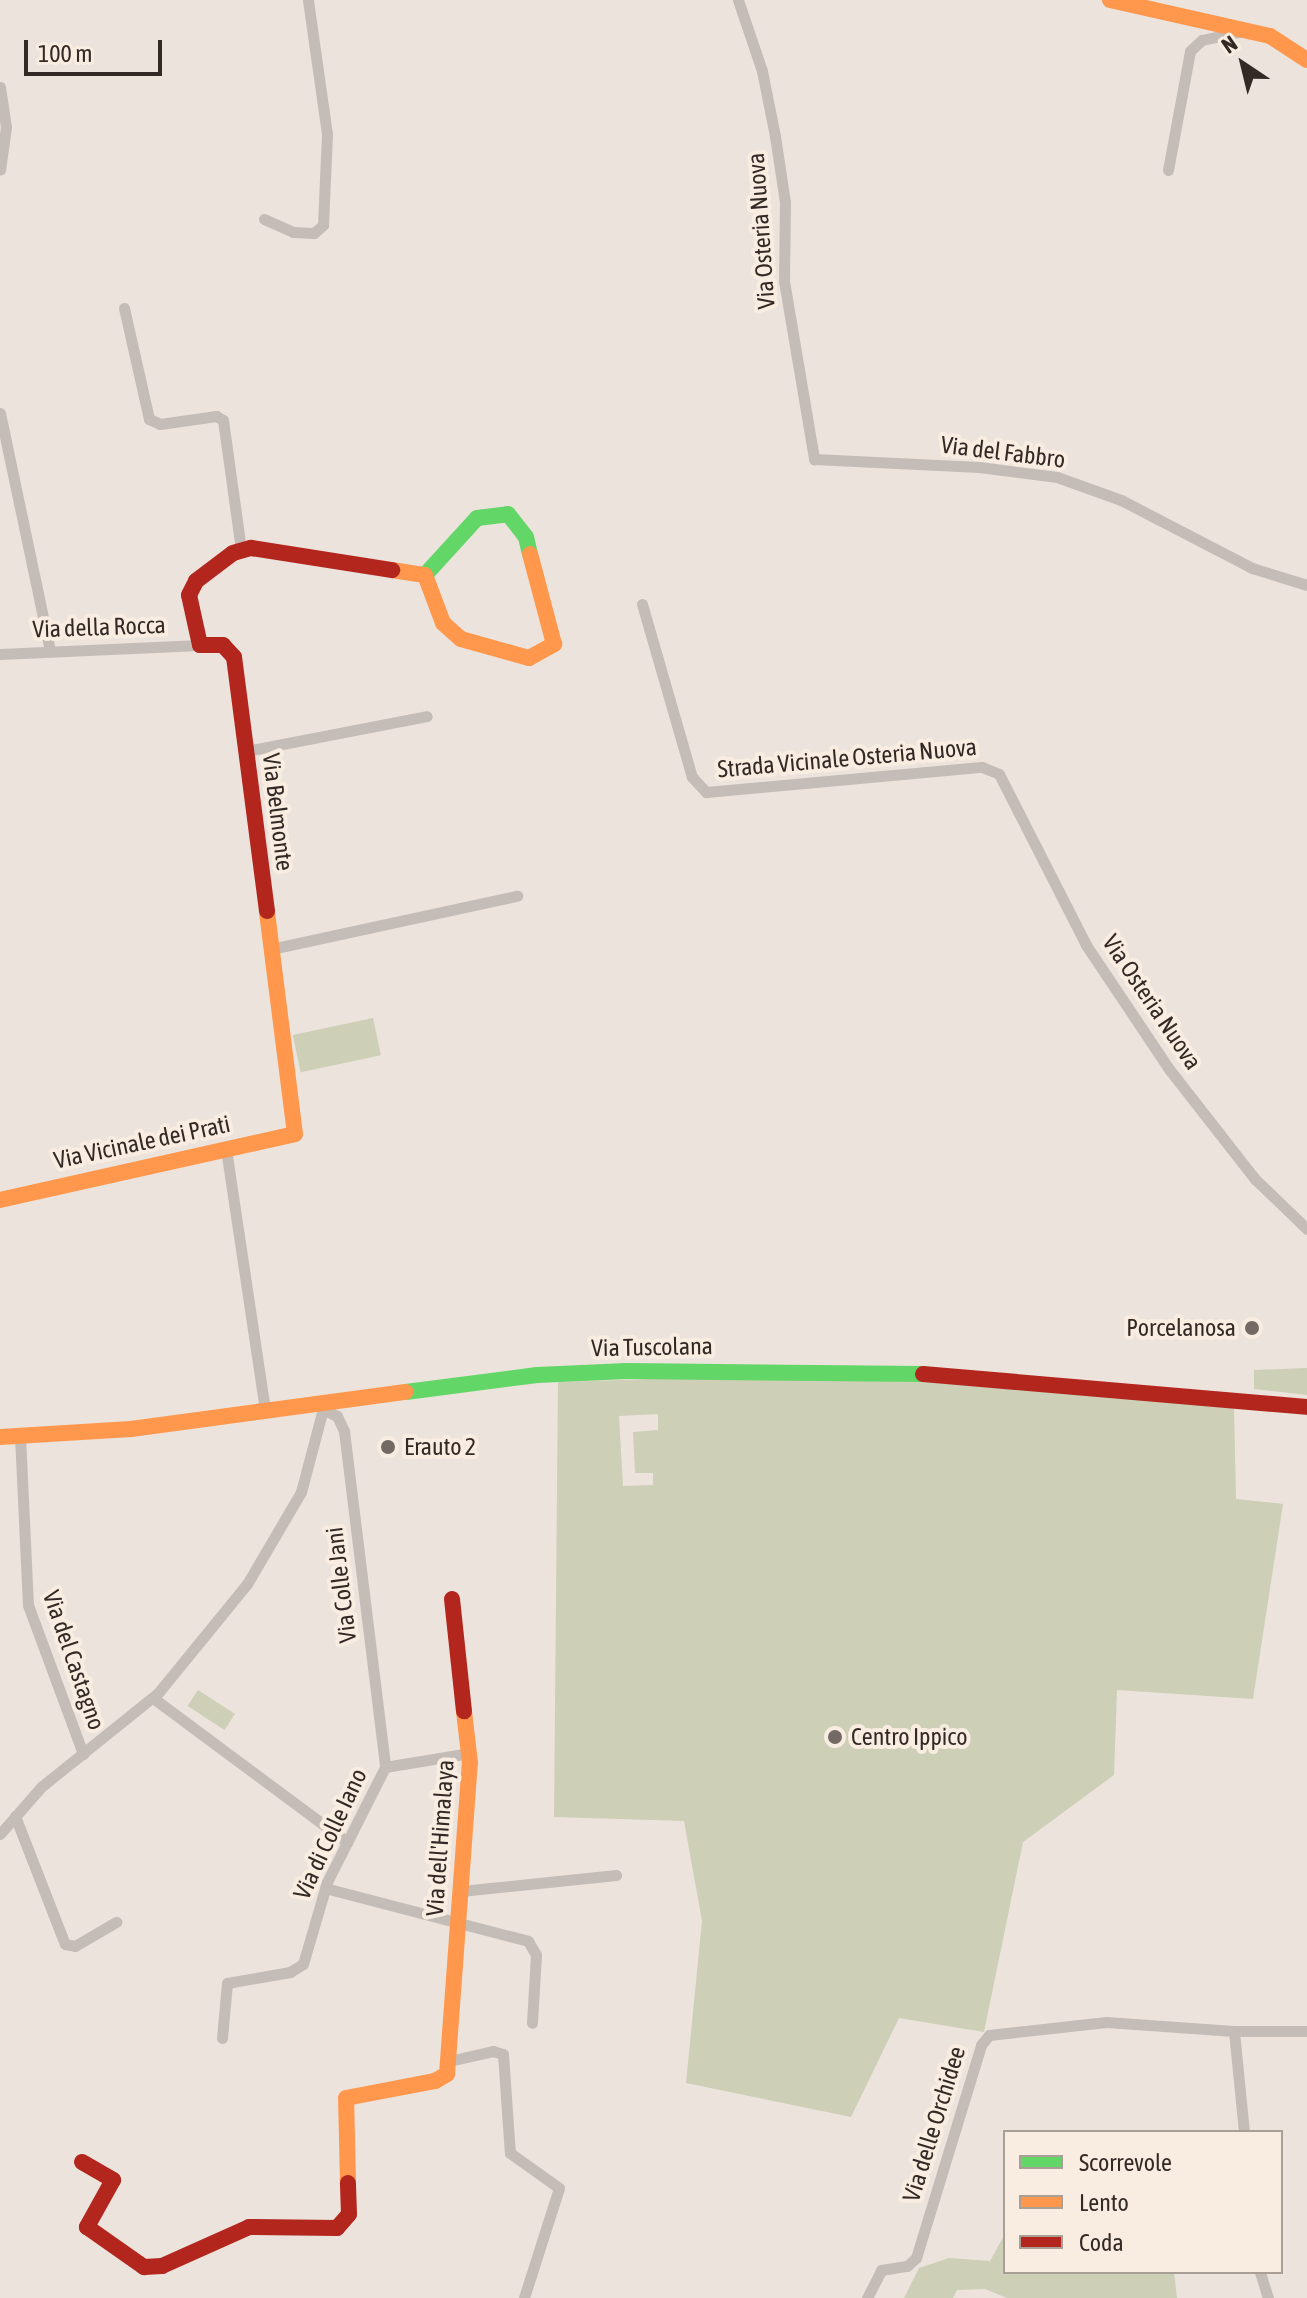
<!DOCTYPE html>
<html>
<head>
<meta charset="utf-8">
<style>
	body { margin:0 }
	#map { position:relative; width:1307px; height:2298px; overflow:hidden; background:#ebe3dc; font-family:"Asap Condensed",sans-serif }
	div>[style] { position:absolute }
	.green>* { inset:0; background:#cdcfb6; transform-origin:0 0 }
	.street>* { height:11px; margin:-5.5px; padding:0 5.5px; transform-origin:5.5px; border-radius:5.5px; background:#c4bcb6 }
	.fast>* { height:16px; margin:-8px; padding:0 8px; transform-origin:8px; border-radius:8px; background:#63d668 }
	.slow>* { height:16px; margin:-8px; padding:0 8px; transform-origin:8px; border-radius:8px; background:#ff974d }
	.jam>* { height:16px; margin:-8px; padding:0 8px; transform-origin:8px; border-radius:8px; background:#b3261e }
	.dots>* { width:22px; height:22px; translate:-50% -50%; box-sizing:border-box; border:4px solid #f9ede2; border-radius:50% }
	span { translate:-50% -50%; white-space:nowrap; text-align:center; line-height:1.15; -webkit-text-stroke:8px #f9ede2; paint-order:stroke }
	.street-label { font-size:24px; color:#332925 }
	.poi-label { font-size:24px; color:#332925 }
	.right { translate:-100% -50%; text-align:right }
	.left { translate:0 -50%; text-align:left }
	.legend { position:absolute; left:1003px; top:2130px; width:280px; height:144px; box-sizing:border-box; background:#f9ede2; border:2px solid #aa9f96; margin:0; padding:10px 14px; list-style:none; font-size:24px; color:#332925 }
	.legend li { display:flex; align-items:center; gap:16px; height:40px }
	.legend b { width:40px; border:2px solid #aa9f96 }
	.north { position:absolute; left:1203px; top:24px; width:80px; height:80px; -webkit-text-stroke:6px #f9ede2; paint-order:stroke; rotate:325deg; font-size:22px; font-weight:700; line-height:32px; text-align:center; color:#332925 }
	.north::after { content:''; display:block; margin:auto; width:28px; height:36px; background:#332925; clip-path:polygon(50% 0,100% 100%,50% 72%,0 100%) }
	.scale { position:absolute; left:24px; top:40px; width:138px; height:36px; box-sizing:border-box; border:4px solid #332925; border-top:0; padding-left:10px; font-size:24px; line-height:28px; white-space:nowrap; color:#332925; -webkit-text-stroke:6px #f9ede2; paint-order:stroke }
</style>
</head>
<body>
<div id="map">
	<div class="green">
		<div style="left:373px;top:1018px;width:38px;height:82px;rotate:78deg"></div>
		<div style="clip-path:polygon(1307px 1368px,1307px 1395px,1254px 1389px,1254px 1370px)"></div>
		<div style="clip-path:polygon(evenodd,780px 1375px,933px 1381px,1234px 1407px,1236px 1499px,1283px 1504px,1253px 1699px,1117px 1690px,1114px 1775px,1023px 1842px,984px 2032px,899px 2018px,851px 2117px,686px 2083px,702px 1921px,684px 1821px,554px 1817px,558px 1382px,780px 1375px,658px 1414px,658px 1430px,633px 1432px,635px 1473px,653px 1473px,653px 1485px,623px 1486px,619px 1416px,658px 1414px)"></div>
		<div style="left:198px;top:1690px;width:44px;height:19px;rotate:33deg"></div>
		<div style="clip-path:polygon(1005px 2234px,1005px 2272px,1174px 2272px,1177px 2298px,1007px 2298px,985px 2289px,957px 2290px,953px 2298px,904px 2298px,919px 2268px,949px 2258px,990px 2261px)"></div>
	</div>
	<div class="street">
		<div style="left:738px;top:0;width:75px;rotate:71.3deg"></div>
		<div style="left:762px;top:71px;width:66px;rotate:78.7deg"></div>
		<div style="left:775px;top:136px;width:67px;rotate:81.4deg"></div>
		<div style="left:785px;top:202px;width:79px;rotate:90.7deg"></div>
		<div style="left:784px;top:281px;width:181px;rotate:80.4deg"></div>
		<div style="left:814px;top:459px;width:165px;rotate:2.8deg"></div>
		<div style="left:979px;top:467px;width:79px;rotate:7.3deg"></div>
		<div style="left:1057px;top:477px;width:68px;rotate:19.8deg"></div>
		<div style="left:1121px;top:500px;width:148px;rotate:27.4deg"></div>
		<div style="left:1252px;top:568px;width:58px;rotate:17.2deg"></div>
		<div style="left:0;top:87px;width:40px;rotate:81.5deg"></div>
		<div style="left:6px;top:127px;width:43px;rotate:97.9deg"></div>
		<div style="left:1168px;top:170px;width:121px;rotate:-79.5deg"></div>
		<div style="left:1190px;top:51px;width:16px;rotate:-43deg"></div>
		<div style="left:1202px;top:40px;width:46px;rotate:-12.5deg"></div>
		<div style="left:264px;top:219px;width:32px;rotate:24deg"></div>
		<div style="left:293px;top:232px;width:21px;rotate:3deg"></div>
		<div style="left:314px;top:233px;width:12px;rotate:-42deg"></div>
		<div style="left:323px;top:225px;width:91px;rotate:-87.5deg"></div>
		<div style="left:327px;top:134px;width:135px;rotate:-98.1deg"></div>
		<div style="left:124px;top:308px;width:114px;rotate:77.3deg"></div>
		<div style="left:149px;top:419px;width:12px;rotate:24deg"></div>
		<div style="left:160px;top:424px;width:57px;rotate:-8.1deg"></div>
		<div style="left:216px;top:416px;width:8px;rotate:30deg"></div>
		<div style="left:223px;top:420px;width:130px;rotate:82.1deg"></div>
		<div style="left:0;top:413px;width:243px;rotate:78.1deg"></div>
		<div style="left:642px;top:604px;width:180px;rotate:73.9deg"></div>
		<div style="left:692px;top:777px;width:21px;rotate:47deg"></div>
		<div style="left:706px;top:792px;width:277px;rotate:-5.2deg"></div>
		<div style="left:982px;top:767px;width:18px;rotate:22deg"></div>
		<div style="left:999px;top:774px;width:192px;rotate:63deg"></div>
		<div style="left:1086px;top:945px;width:149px;rotate:56.2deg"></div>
		<div style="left:1169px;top:1069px;width:140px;rotate:52deg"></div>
		<div style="left:1255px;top:1179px;width:72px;rotate:43.9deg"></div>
		<div style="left:0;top:654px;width:200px;rotate:-2.6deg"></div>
		<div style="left:246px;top:751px;width:184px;rotate:-10.9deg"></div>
		<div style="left:271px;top:949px;width:252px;rotate:-12.2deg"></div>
		<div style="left:226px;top:1149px;width:264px;rotate:81.5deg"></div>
		<div style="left:323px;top:1409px;width:16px;rotate:27deg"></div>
		<div style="left:337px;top:1416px;width:17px;rotate:65deg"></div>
		<div style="left:344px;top:1431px;width:338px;rotate:83deg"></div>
		<div style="left:20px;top:1436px;width:169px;rotate:87.3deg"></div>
		<div style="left:28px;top:1605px;width:159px;rotate:69.7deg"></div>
		<div style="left:153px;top:1698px;width:242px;rotate:36.6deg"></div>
		<div style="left:15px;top:1816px;width:137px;rotate:68.7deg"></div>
		<div style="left:65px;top:1944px;width:10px;rotate:11deg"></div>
		<div style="left:75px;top:1946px;width:48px;rotate:-30.3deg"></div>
		<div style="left:0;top:1834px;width:62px;rotate:-48.9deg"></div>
		<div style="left:41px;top:1787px;width:150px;rotate:-38.8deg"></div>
		<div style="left:158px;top:1693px;width:141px;rotate:-50.8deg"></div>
		<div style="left:247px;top:1584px;width:107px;rotate:-59.6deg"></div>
		<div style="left:301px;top:1492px;width:94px;rotate:-75.2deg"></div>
		<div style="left:325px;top:1888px;width:210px;rotate:14.6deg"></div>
		<div style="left:528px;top:1941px;width:16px;rotate:60deg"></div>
		<div style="left:536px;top:1955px;width:68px;rotate:93.4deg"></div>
		<div style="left:461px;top:1891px;width:156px;rotate:-5.9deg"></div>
		<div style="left:222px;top:2038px;width:55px;rotate:-84.8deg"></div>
		<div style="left:227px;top:1983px;width:64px;rotate:-9.9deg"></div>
		<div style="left:290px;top:1972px;width:15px;rotate:-32deg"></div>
		<div style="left:303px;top:1964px;width:85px;rotate:-73.7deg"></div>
		<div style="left:327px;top:1882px;width:129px;rotate:-63.2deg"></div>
		<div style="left:385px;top:1767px;width:86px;rotate:-9.4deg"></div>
		<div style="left:449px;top:2061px;width:45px;rotate:-12.8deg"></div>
		<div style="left:493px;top:2051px;width:10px;rotate:17deg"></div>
		<div style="left:503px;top:2054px;width:99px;rotate:86deg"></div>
		<div style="left:510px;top:2153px;width:60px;rotate:35.5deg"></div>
		<div style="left:559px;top:2188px;width:115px;rotate:107.7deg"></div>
		<div style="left:1244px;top:2132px;width:101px;rotate:-95.7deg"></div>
		<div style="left:1234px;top:2031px;width:73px"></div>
		<div style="left:1260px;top:2272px;width:27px;rotate:73deg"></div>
		<div style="left:867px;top:2298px;width:31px;rotate:-63deg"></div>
		<div style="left:881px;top:2270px;width:26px;rotate:-9deg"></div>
		<div style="left:907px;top:2266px;width:12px;rotate:-42deg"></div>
		<div style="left:916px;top:2258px;width:223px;rotate:-73deg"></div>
		<div style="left:981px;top:2045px;width:13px;rotate:-51deg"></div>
		<div style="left:989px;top:2035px;width:118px;rotate:-6.3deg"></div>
		<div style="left:1106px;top:2022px;width:128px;rotate:4deg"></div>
	</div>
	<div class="fast">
		<div style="left:425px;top:575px;width:77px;rotate:-47.6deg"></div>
		<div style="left:477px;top:518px;width:31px;rotate:-7deg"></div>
		<div style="left:508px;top:514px;width:29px;rotate:52deg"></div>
		<div style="left:526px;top:537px;width:17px;rotate:77deg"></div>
		<div style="left:406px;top:1392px;width:132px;rotate:-7.4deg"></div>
		<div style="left:537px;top:1375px;width:90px;rotate:-2.5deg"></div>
		<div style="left:627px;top:1371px;width:296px;rotate:0.6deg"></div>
	</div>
	<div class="slow">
		<div style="left:1110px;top:0;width:164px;rotate:12.7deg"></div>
		<div style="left:1270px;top:36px;width:44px;rotate:33deg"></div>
		<div style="left:392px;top:570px;width:33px;rotate:9deg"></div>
		<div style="left:425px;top:575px;width:51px;rotate:69.4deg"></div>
		<div style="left:443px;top:623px;width:24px;rotate:42deg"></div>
		<div style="left:461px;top:639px;width:71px;rotate:15.6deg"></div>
		<div style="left:529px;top:658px;width:29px;rotate:-29deg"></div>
		<div style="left:554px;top:644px;width:93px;rotate:-104.9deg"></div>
		<div style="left:0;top:1200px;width:302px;rotate:-12.6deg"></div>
		<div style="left:295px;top:1134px;width:225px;rotate:-97.2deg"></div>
		<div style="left:0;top:1437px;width:131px;rotate:-3.5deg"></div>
		<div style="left:131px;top:1429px;width:277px;rotate:-7.7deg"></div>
		<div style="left:348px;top:2183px;width:85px;rotate:-91.3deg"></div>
		<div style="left:346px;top:2098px;width:91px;rotate:-10.8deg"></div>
		<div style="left:435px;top:2081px;width:14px;rotate:-30deg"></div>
		<div style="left:447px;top:2074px;width:312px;rotate:-85.8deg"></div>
		<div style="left:470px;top:1763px;width:52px;rotate:-96.6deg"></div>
	</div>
	<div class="jam">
		<div style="left:267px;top:911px;width:256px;rotate:-97.4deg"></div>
		<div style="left:234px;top:657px;width:16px;rotate:-133deg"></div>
		<div style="left:223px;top:645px;width:23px;rotate:180deg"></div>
		<div style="left:200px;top:645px;width:51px;rotate:-102.4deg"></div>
		<div style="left:189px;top:595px;width:16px;rotate:-63deg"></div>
		<div style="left:196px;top:581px;width:46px;rotate:-37.1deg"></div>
		<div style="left:233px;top:553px;width:19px;rotate:-16deg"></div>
		<div style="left:251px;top:548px;width:143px;rotate:8.9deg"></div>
		<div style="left:923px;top:1374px;width:385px;rotate:4.9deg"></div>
		<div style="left:452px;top:1599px;width:113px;rotate:83.9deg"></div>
		<div style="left:82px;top:2162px;width:36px;rotate:30deg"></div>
		<div style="left:113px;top:2180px;width:54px;rotate:119deg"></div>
		<div style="left:87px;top:2227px;width:70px;rotate:35.1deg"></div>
		<div style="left:144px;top:2267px;width:18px;rotate:-3deg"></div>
		<div style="left:162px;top:2266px;width:95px;rotate:-24.1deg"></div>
		<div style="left:249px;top:2227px;width:88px;rotate:0.7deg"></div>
		<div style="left:337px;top:2228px;width:18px;rotate:-49deg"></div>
		<div style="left:349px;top:2214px;width:31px;rotate:-92deg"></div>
	</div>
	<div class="dots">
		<div style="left:1252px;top:1328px;background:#736a65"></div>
		<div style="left:388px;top:1447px;background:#736a65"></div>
		<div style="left:835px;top:1737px;background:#736a65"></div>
	</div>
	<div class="street-label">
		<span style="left:761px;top:231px;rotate:-94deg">Via Osteria Nuova</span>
		<span style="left:1003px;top:452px;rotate:7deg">Via del Fabbro</span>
		<span style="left:99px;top:627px;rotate:-2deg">Via della Rocca</span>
		<span style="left:847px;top:758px;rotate:-5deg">Strada Vicinale Osteria Nuova</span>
		<span style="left:278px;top:812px;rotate:83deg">Via Belmonte</span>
		<span style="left:1152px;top:1002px;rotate:56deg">Via Osteria Nuova</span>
		<span style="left:142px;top:1142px;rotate:-12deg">Via Vicinale dei Prati</span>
		<span style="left:652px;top:1347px;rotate:-1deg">Via Tuscolana</span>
		<span style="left:341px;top:1585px;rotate:-97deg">Via Colle Jani</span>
		<span style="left:74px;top:1660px;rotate:71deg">Via del Castagno</span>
		<span style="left:330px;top:1834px;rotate:-65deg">Via di Colle Iano</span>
		<span style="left:440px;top:1838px;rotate:-86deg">Via dell'Himalaya</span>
		<span style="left:934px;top:2124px;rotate:-73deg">Via delle Orchidee</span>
	</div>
	<div class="poi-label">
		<span class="right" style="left:1236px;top:1328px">Porcelanosa</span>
		<span class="left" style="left:404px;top:1447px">Erauto 2</span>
		<span class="left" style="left:851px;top:1737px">Centro Ippico</span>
	</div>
	<ul class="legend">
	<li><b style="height:10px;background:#63d668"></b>Scorrevole</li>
	<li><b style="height:10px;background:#ff974d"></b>Lento</li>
	<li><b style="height:10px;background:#b3261e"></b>Coda</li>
	</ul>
	<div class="north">N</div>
	<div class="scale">100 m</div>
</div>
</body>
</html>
